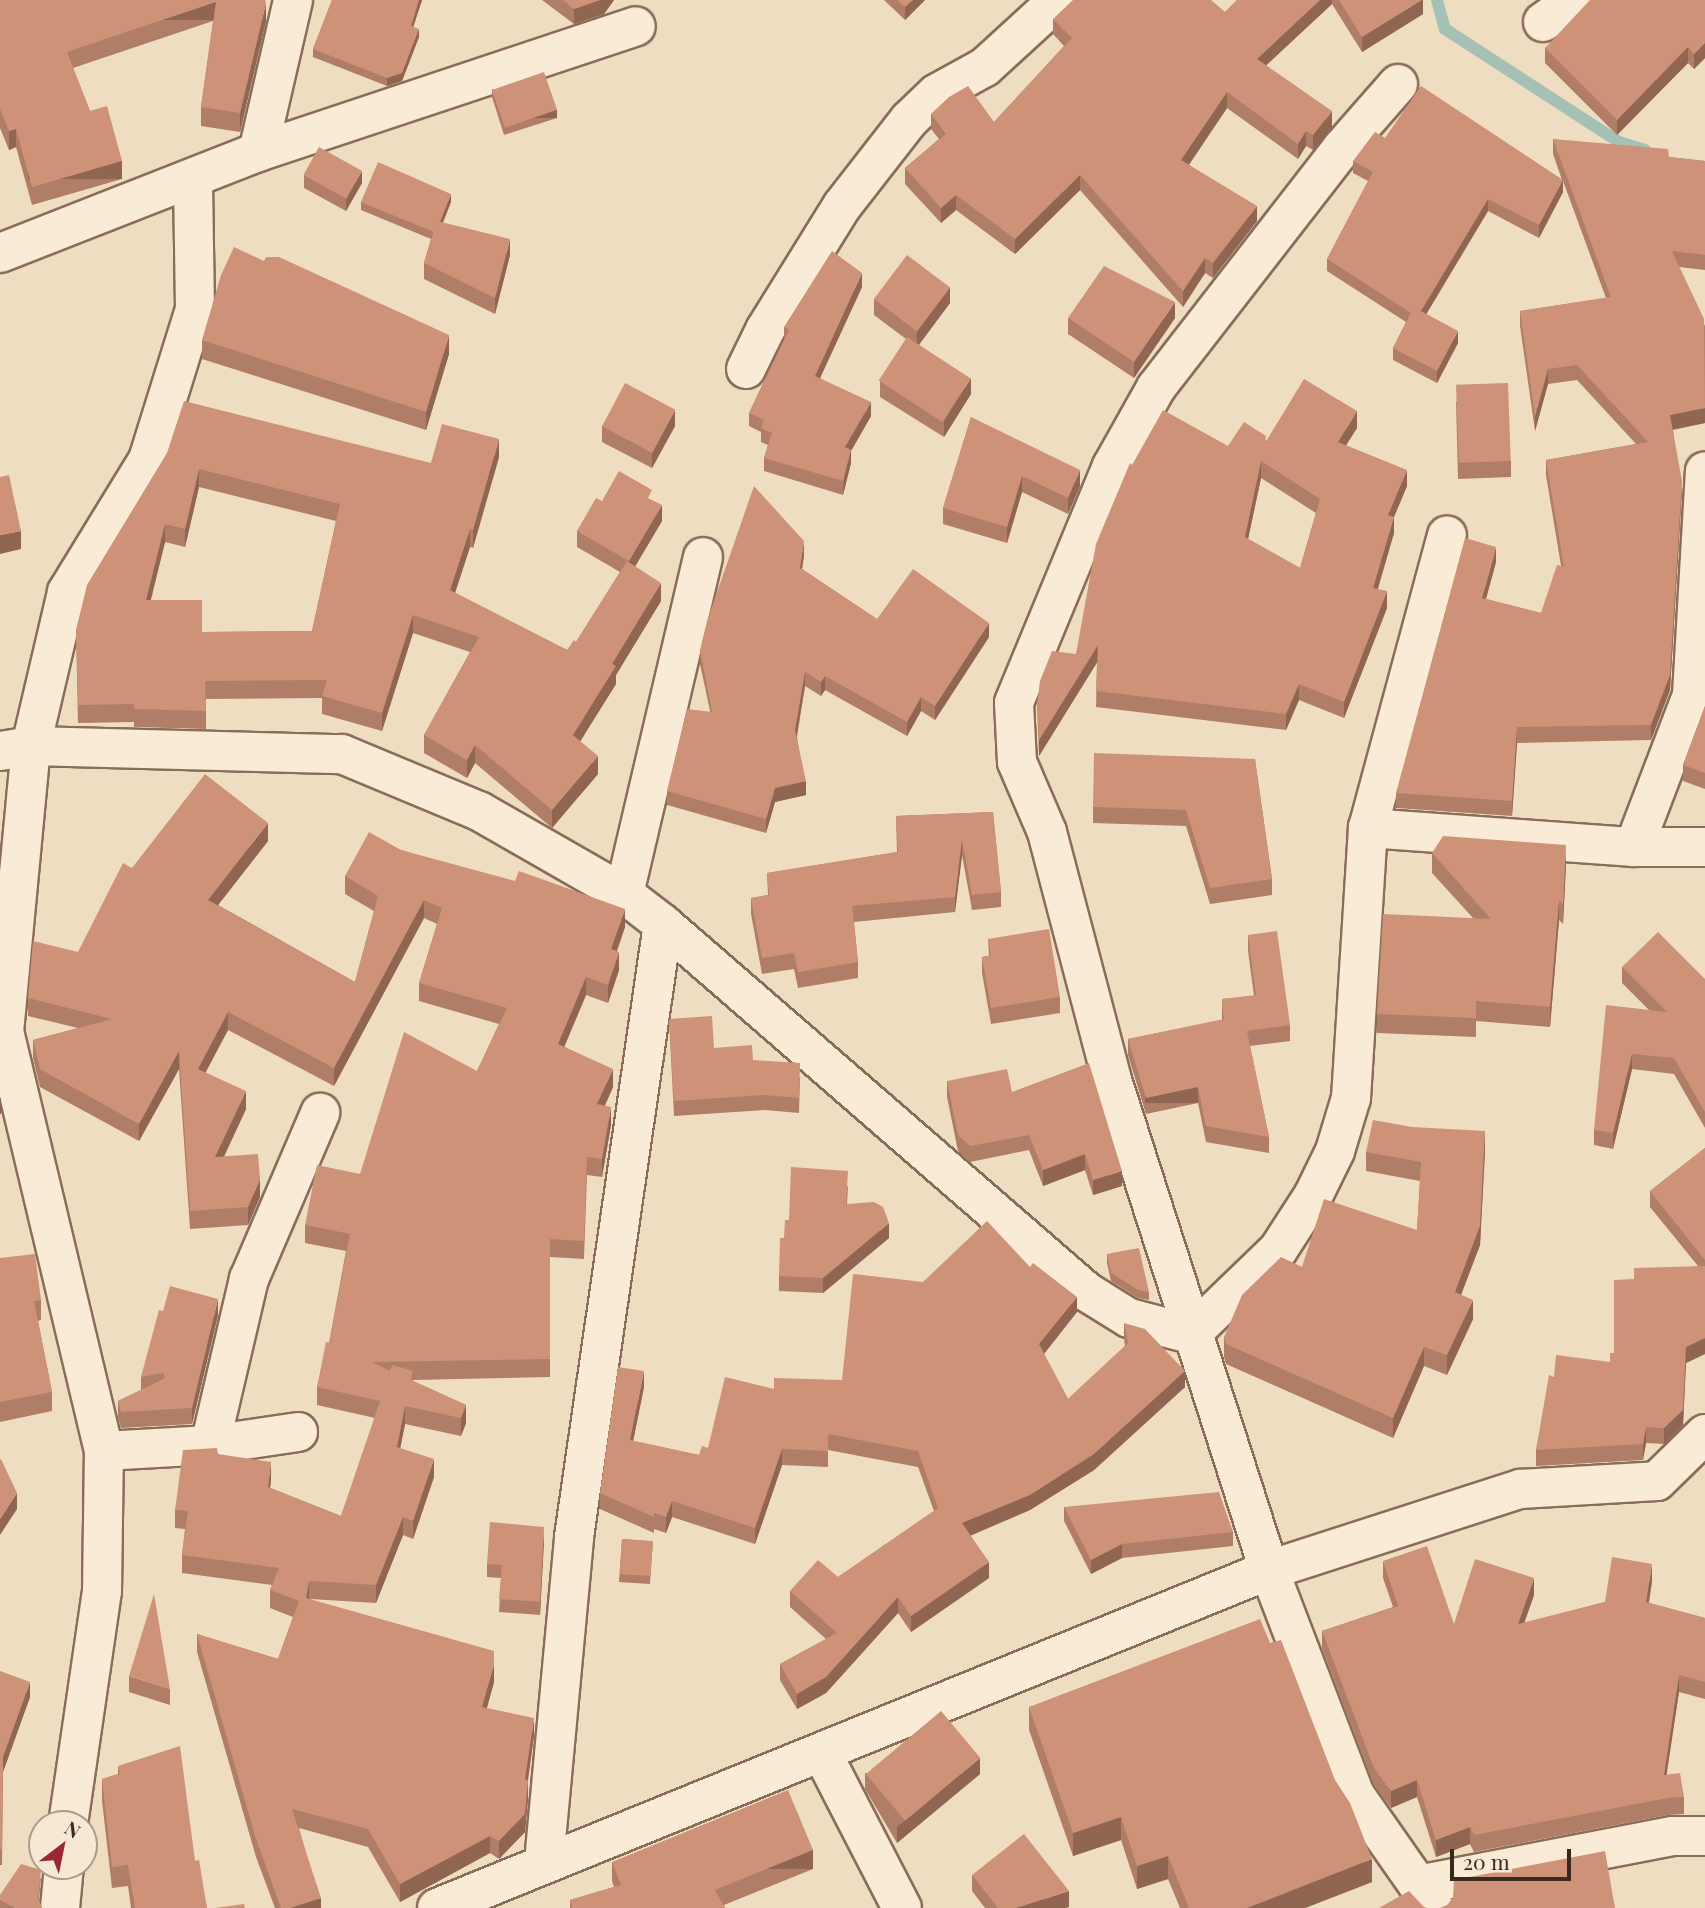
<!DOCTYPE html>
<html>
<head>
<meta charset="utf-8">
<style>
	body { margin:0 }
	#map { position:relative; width:1705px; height:1908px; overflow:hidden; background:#efddc2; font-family:"Playfair Display",serif }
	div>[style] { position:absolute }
	.stream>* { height:12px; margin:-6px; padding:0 6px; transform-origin:6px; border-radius:6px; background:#a5c1b6 }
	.roads { filter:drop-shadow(2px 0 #896d59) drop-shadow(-2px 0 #896d59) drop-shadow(0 2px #896d59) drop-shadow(0 -2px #896d59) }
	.minor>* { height:38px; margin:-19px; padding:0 19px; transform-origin:19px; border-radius:19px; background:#f9ebd6 }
	.wall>* { inset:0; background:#b07e66; transform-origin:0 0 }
	.shaded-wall>* { inset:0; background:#906653; transform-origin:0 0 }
	.building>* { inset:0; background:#cd9277; transform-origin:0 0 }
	span { translate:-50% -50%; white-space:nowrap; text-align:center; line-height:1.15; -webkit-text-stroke:6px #f6e8d2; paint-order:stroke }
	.north { position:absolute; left:28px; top:1810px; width:70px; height:70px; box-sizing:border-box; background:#f6e8d2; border:2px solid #aa9b8a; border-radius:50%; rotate:32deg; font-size:19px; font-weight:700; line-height:28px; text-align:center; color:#38281d }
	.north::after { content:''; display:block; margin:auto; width:24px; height:32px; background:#992835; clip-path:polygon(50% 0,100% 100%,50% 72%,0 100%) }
	.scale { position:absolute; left:1450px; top:1849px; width:121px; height:32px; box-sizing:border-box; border:4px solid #38281d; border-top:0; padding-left:9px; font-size:21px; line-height:24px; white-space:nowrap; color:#38281d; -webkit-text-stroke:5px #f6e8d2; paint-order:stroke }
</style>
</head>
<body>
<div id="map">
	<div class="stream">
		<div style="left:1437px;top:0;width:30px;rotate:75deg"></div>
		<div style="left:1445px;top:29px;width:207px;rotate:33deg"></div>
		<div style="left:1619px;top:142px;width:27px;rotate:17deg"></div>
	</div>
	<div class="roads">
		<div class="minor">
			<div style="left:1543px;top:22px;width:39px;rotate:-35deg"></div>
			<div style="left:1398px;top:84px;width:85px;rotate:131.2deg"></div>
			<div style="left:1342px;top:148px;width:304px;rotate:127.8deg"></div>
			<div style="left:1156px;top:388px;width:90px;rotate:119.4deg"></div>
			<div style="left:1112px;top:466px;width:256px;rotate:112.5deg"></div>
			<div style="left:1014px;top:703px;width:59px;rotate:87.1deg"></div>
			<div style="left:1017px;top:762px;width:76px;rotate:66.8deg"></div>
			<div style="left:1047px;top:832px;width:256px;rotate:75.3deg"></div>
			<div style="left:1112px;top:1080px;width:515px;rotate:72.23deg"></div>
			<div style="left:1269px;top:1570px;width:241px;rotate:69.1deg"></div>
			<div style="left:1355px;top:1795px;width:138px;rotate:55deg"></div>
			<div style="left:258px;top:152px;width:156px;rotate:-77deg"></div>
			<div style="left:0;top:253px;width:277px;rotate:-21.4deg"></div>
			<div style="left:258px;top:152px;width:398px;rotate:-18.4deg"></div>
			<div style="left:746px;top:369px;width:43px;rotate:-64deg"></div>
			<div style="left:765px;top:330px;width:146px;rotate:-58.2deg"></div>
			<div style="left:842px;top:206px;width:109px;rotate:-52.1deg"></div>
			<div style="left:909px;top:120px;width:37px;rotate:-44deg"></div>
			<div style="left:936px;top:94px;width:56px;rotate:-28.9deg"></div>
			<div style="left:985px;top:67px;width:99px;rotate:-42.5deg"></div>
			<div style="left:0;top:751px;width:31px;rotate:-9deg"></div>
			<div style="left:31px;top:746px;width:311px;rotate:1.5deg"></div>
			<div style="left:342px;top:754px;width:148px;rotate:22.6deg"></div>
			<div style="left:479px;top:811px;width:167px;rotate:29.8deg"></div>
			<div style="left:624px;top:894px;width:49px;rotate:37.6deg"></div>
			<div style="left:663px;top:924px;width:561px;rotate:40.96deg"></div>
			<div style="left:1087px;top:1292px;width:49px;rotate:31.8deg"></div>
			<div style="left:1129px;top:1318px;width:64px;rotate:14.5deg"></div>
			<div style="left:1191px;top:1334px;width:121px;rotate:-44deg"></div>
			<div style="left:1278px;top:1250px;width:64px;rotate:-57.1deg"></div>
			<div style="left:1313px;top:1196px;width:50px;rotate:-63.9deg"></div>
			<div style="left:1335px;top:1151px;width:55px;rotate:-73.2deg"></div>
			<div style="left:1351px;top:1098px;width:271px;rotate:-86.4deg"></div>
			<div style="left:1368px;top:828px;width:303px;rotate:-74.9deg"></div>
			<div style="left:1368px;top:828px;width:267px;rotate:4.1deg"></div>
			<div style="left:1634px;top:847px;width:71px"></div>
			<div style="left:1634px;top:847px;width:163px;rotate:-69.1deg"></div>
			<div style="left:1692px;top:695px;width:224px;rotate:-86.7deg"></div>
			<div style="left:624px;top:894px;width:346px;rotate:-76.8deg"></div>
			<div style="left:210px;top:1445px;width:171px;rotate:-76.8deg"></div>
			<div style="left:249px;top:1279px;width:181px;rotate:-66.8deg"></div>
			<div style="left:104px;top:1451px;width:106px;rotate:-3.2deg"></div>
			<div style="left:210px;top:1445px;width:89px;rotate:-8.4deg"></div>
			<div style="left:822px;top:1753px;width:174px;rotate:62.7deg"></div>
			<div style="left:68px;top:1824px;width:235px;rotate:-81.7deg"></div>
			<div style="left:102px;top:1591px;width:140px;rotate:-89.2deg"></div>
			<div style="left:104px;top:1451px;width:431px;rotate:-103.4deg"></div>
			<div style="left:4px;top:1032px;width:287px;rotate:-84.6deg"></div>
			<div style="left:31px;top:746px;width:158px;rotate:-76.8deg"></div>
			<div style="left:67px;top:592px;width:155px;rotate:-58.5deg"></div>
			<div style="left:148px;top:460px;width:158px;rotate:-72.7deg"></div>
			<div style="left:195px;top:309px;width:131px;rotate:-90.9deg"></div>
			<div style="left:544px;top:1862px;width:326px;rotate:-84.7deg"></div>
			<div style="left:574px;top:1537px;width:619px;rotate:-81.74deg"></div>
			<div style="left:1418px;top:1885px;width:259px;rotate:-10.9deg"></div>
			<div style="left:1672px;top:1836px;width:33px"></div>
			<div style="left:60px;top:1908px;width:42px;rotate:-84.6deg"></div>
			<div style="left:437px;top:1908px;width:898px;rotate:-22.11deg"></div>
			<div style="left:1269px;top:1570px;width:264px;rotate:-17.9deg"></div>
			<div style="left:1520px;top:1489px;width:137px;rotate:-3.3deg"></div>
			<div style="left:1657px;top:1481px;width:67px;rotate:-44.4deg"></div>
		</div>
	</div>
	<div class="wall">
		<div style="clip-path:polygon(0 0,266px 21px,240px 132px,201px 126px,201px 107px,213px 21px,73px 68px,90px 111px,122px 179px,32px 205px,16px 147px,9px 150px,0 128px)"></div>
		<div style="clip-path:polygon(332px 0,422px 0,413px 27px,419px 37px,402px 81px,387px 86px,313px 57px,313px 49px)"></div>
		<div style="clip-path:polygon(542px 0,614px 0,604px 14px,574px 24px)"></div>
		<div style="clip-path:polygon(884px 0,925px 0,905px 20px)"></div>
		<div style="clip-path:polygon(1237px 0,1423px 0,1423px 14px,1362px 52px,1332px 4px,1266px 65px,1332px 127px,1313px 150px,1306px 146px,1298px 159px,1227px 108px,1189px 165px,1257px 221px,1213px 278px,1205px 273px,1183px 307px,1080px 190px,1015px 254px,956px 210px,941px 223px,905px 184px,905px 168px,939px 139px,931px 129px,931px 114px,994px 122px,1064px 46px,1053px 34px,1053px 19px,1225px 12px)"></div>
		<div style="clip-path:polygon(1705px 0,1705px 58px,1694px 69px,1688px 63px,1617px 135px,1545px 63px,1545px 48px)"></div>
		<div style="clip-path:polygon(492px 89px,557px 118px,504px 135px,492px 97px)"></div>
		<div style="clip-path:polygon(1385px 138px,1562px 180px,1553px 154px,1553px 139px,1669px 157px,1705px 161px,1705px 270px,1679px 267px,1704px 326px,1705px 324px,1705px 423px,1673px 430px,1682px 496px,1670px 690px,1651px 740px,1517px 743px,1512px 816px,1396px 808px,1396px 793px,1496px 562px,1486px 599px,1541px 613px,1561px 566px,1546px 475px,1546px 460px,1636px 444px,1577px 380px,1548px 384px,1535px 431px,1520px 326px,1520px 311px,1606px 298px,1563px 181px,1563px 192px,1539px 238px,1488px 211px,1426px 314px,1458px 343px,1437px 383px,1393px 360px,1393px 348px,1406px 322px,1327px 271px,1327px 259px,1368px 181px,1353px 173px,1353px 161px)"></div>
		<div style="clip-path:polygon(304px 175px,362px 183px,346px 211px,304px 188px)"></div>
		<div style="clip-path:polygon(361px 202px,451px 202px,443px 223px,510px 255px,495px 314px,424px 279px,424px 263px,431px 239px,361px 210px)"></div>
		<div style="clip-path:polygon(862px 287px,820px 378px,871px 416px,851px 451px,851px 463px,843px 495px,764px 471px,764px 458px,768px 445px,761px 442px,761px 432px,749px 426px,749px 413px,784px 339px,784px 327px)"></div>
		<div style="clip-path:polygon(874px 299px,950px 303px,919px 345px,971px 394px,944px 437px,880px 397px,880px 381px,906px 339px,874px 315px)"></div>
		<div style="clip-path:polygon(1068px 318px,1175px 318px,1134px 378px,1068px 334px)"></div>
		<div style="clip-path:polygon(202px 340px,449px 354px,426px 430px,202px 359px)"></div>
		<div style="clip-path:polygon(1456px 401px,1511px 461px,1511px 477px,1458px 479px)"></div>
		<div style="clip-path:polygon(971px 417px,1080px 486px,1068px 514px,1022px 492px,1007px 543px,943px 524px,943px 508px)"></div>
		<div style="clip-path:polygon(602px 426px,675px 426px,652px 468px,602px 442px)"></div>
		<div style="clip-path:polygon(evenodd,1357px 428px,1346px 445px,1407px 486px,1394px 517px,1394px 533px,1378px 589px,1387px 608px,1344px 718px,1299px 700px,1286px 730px,1096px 707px,1097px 662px,1039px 756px,1037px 704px,1076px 654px,1132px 465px,1228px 446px,1357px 428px,1261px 478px,1316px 513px,1300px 568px,1248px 539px,1261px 478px)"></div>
		<div style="clip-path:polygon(evenodd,167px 453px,431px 463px,499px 457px,473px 548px,470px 547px,455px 593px,567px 650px,576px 642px,620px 572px,577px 547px,577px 531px,602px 501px,652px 500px,662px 521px,635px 566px,661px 601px,616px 675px,616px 684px,580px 741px,598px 774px,552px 828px,475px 763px,467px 778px,424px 753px,424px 735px,470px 652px,413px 633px,382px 731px,322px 714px,322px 698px,206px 699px,206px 729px,134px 727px,134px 722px,78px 723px,76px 630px,167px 453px,199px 487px,336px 521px,312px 631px,202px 632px,151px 600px,165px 542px,185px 547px,199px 487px)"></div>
		<div style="clip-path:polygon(804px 555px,802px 569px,877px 619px,989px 637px,935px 720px,921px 711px,907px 736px,825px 690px,821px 696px,805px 686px,797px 737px,806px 795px,775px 802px,766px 833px,667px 805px,667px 791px,710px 711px,700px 664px,700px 650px)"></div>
		<div style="clip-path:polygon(1705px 706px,1705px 789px,1683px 781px,1683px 765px)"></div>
		<div style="clip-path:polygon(1255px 759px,1272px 879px,1272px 895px,1210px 904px,1186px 826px,1093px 823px,1093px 807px)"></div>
		<div style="clip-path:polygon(993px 812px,1001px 892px,1001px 907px,972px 910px,962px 855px,955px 912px,854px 922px,858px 962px,858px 978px,798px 988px,794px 969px,762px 974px,751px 914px,751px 898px,768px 895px,767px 873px,897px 852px,896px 816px)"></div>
		<div style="clip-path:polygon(268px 841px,218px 905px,355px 982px,374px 911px,345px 894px,345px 876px,401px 850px,625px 927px,617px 951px,619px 970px,608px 1003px,586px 995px,564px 1046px,613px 1087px,605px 1106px,611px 1125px,602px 1177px,587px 1175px,584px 1259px,550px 1257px,550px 1377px,413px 1380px,413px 1381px,466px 1405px,466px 1423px,461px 1436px,405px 1424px,400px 1448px,434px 1477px,413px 1539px,403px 1535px,376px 1603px,310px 1599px,494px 1682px,487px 1708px,534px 1736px,528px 1781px,528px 1799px,525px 1832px,499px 1859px,490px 1853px,400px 1902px,368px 1847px,299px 1828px,321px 1908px,275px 1908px,256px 1857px,197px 1652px,197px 1634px,278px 1659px,293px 1617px,270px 1608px,270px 1590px,272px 1585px,182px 1573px,182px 1555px,185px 1529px,175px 1528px,175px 1510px,218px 1454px,271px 1480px,270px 1488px,341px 1516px,375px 1418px,317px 1405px,317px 1387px,329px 1343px,346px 1251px,305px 1243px,305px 1225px,360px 1174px,477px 1071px,499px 1024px,419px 1001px,419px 983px,437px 924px,424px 918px,334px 1086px,228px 1030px,205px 1072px,246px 1109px,224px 1157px,260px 1197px,248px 1225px,190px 1229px,179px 1069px,139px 1141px,40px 1087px,33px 1058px,33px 1040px,78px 1028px,28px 1016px,28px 998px,78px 952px,132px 868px)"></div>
		<div style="clip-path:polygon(1432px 853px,1566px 864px,1563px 924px,1559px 920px,1550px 1027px,1476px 1021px,1476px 1037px,1377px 1033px,1377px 1014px,1473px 918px,1432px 873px)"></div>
		<div style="clip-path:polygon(1248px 935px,1290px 1025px,1290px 1041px,1250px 1046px,1269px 1137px,1269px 1153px,1206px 1142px,1198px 1103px,1146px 1114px,1128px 1055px,1128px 1039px,1222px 1020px,1222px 999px,1254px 996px,1248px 951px)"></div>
		<div style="clip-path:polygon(988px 939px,1060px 997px,1060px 1013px,991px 1024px,982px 973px,982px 957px,989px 956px)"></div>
		<div style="clip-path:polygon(1622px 967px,1705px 979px,1705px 1128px,1674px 1074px,1632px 1069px,1613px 1149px,1594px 1145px,1594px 1130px,1649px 1010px,1622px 983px)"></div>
		<div style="clip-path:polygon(669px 1019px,714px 1048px,800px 1078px,799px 1113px,765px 1110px,674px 1116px)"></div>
		<div style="clip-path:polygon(947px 1081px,1012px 1092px,1122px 1186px,1093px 1195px,1085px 1170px,1043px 1186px,1029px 1150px,970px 1162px,958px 1151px,947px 1097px)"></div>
		<div style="clip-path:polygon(1705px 1148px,1705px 1354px,1686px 1363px,1683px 1425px,1664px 1444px,1646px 1443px,1643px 1460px,1536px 1466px,1536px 1450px,1554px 1377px,1610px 1362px,1614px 1353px,1634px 1279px,1698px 1266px,1650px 1207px,1650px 1191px)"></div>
		<div style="clip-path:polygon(1485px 1151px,1480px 1245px,1461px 1294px,1473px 1319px,1447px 1375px,1424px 1366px,1393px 1438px,1226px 1364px,1224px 1357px,1224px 1337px,1302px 1267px,1417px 1230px,1420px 1181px,1366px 1171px,1366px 1152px)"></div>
		<div style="clip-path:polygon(848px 1186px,847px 1204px,889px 1238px,823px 1293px,779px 1291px,779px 1276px,784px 1238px,789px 1220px)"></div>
		<div style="clip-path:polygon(1107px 1254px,1149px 1292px,1149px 1300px,1138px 1298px,1111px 1281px,1107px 1263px)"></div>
		<div style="clip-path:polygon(0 1258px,41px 1300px,41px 1320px,38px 1321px,52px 1392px,52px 1411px,0 1422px)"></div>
		<div style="clip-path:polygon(1030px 1267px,1077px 1312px,1044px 1354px,1068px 1399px,1125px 1346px,1124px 1339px,1124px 1323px,1185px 1387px,1094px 1470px,1030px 1510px,970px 1536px,989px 1578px,911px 1632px,898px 1613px,826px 1693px,797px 1709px,780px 1680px,780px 1664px,826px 1639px,790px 1607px,790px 1591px,838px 1577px,934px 1511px,918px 1467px,828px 1450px,828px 1467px,782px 1465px,755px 1544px,672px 1517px,666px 1533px,654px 1529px,654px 1533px,600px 1509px,600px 1493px,644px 1387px,633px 1441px,699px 1455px,708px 1448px,774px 1389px,842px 1380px,923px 1282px)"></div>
		<div style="clip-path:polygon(163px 1311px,218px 1315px,192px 1424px,121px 1428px,118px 1417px,118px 1401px,141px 1390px,141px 1377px)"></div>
		<div style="clip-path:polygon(1064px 1507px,1233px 1532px,1233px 1546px,1122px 1558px,1091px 1574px,1064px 1521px)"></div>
		<div style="left:622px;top:1539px;width:31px;height:43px;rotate:4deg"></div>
		<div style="clip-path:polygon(544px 1540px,540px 1615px,499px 1612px,501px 1578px,487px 1577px,487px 1564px)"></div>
		<div style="clip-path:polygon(1383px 1561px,1454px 1624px,1534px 1595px,1524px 1623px,1605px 1602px,1652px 1581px,1649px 1603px,1705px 1618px,1705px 1699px,1679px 1692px,1666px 1775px,1684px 1797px,1684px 1814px,1668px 1815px,1474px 1852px,1470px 1844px,1436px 1857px,1417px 1797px,1391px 1808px,1374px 1785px,1322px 1648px,1322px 1631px,1393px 1607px,1383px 1578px)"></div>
		<div style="clip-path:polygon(1270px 1643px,1372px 1882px,1305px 1908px,1180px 1908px,1168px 1879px,1137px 1889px,1121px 1840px,1073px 1856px,1029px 1730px,1029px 1707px)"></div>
		<div style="clip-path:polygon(0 1671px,30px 1697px,3px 1772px,2px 1865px,0 1865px)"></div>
		<div style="clip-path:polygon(129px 1676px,170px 1689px,170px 1705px,129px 1692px)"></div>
		<div style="clip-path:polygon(118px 1766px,195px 1861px,207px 1908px,131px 1908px,128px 1886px,112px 1888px,102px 1801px,102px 1779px,118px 1774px)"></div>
		<div style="clip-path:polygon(865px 1773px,980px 1774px,897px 1843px,865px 1789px)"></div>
		<div style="clip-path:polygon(612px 1862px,813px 1869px,724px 1905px,725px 1908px,570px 1908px,570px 1900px,614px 1887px,612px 1881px)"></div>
		<div style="clip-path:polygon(972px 1875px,1069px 1907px,1065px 1908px,985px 1908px,972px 1891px)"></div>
		<div style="clip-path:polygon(41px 1878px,39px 1900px,42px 1908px,0 1908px,0 1895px)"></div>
	</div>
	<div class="shaded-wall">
		<div style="clip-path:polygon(419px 0,422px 0,411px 34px,411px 26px)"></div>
		<div style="clip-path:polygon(600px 0,614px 0,604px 14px,574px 24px,574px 9px)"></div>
		<div style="clip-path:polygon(913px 0,925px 0,905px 20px,905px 7px)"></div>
		<div style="clip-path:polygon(1320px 0,1332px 0,1332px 4px,1257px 74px,1257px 59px)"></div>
		<div style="clip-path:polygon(1422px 0,1423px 0,1423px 14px,1362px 52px,1362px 37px)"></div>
		<div style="left:216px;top:2px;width:18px;height:157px;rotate:90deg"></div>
		<div style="clip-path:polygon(266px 3px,266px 21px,240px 132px,240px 113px)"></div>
		<div style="clip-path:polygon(419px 29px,419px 37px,402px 81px,387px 86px,387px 78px)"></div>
		<div style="clip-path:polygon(1705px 43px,1705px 58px,1694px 69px,1694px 54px)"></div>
		<div style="clip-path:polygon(1688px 47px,1688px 63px,1617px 135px,1617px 120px)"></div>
		<div style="clip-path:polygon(1227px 92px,1227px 108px,1181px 176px,1181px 160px)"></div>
		<div style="left:557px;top:110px;width:8px;height:56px;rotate:90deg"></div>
		<div style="clip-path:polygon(1332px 111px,1332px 127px,1313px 150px,1313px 135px)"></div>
		<div style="clip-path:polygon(16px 129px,16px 147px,9px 150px,9px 131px)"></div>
		<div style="clip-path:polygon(1306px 131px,1306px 146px,1298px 159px,1298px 144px)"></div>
		<div style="left:122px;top:161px;width:18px;height:94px;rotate:90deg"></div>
		<div style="clip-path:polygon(362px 171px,362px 183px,346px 211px,346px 198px)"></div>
		<div style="clip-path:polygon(1080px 175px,1080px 190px,1015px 254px,1015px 239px)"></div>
		<div style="clip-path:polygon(1563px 180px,1563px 192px,1539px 238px,1539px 225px)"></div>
		<div style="clip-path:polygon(451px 194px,451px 202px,435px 241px,435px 233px)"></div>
		<div style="clip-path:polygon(956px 195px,956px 210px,941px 223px,941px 208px)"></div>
		<div style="clip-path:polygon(1488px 199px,1488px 211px,1421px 323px,1421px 311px)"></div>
		<div style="clip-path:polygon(1257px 206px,1257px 221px,1213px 278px,1213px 263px)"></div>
		<div style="clip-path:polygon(510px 239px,510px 255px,495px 314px,495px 298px)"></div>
		<div style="clip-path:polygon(1205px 258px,1205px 273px,1183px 307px,1183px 291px)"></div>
		<div style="clip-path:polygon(862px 273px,862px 287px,815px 389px,815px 376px)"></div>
		<div style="clip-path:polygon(950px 287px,950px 303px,917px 347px,917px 331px)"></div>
		<div style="clip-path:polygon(1175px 302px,1175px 318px,1134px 378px,1134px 362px)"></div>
		<div style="clip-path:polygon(1458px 331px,1458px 343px,1437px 383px,1437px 371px)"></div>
		<div style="clip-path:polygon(449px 335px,449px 354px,426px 430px,426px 412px)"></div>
		<div style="clip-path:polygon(1548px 369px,1548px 384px,1535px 431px,1535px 416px)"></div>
		<div style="clip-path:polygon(971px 378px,971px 394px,944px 437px,944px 421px)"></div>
		<div style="clip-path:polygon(871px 402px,871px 416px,851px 451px,851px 463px,843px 495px,845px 447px)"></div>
		<div style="clip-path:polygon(1705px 408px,1705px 423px,1670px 430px,1670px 415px)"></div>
		<div style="clip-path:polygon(675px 410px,675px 426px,652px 468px,652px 452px)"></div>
		<div style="clip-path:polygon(1357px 411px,1357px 428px,1338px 458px,1338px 442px)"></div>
		<div style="clip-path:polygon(499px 439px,499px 457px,473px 548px,473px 530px)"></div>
		<div style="clip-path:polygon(1261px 461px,1261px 478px,1245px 553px,1245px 537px)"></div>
		<div style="clip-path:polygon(199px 469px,199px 487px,185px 547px,185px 529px)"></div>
		<div style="clip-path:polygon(1080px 470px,1080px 486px,1068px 514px,1068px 498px)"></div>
		<div style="clip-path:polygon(1407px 470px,1407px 486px,1388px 531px,1388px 515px)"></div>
		<div style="clip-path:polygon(1022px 476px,1022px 492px,1007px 543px,1007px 527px)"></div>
		<div style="clip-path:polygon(1682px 481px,1670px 690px,1651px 740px,1651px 725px)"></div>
		<div style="clip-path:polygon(662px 505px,662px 521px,629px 577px,629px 561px)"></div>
		<div style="clip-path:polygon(1394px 517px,1394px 533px,1373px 604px,1373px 588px)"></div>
		<div style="clip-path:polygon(165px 524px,165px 542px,146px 618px,146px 600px)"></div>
		<div style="clip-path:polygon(470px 529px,470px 547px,450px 608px,450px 590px)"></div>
		<div style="clip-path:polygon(21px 531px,21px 549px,0 554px,0 535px)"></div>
		<div style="clip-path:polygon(804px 541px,804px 555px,800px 582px,800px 568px)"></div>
		<div style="clip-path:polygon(1496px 547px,1496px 562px,1482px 613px,1482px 598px)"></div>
		<div style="clip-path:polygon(661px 583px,661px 601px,616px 675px,616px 684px,573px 753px,573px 735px,612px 664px)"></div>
		<div style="clip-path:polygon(1387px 591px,1387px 608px,1344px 718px,1344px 702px)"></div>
		<div style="clip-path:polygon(413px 615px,413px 633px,382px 731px,382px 713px)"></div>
		<div style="clip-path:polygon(989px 623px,989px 637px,935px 720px,935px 706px)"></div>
		<div style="clip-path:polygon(1098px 645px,1098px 661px,1039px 756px,1039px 740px)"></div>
		<div style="clip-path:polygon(805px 672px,805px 686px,795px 744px,795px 730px)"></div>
		<div style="clip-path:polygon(825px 676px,825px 690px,821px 696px,821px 682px)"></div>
		<div style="clip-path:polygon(1299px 684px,1299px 700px,1286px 730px,1286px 714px)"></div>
		<div style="clip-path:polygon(921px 697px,921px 711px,907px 736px,907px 722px)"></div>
		<div style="clip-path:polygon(1517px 727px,1517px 743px,1512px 816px,1512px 801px)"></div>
		<div style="clip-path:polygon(475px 745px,475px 763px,467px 778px,467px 760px)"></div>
		<div style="clip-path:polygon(598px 756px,598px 774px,552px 828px,552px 810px)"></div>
		<div style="clip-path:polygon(806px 781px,806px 795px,775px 802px,766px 833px,766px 819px,775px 788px)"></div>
		<div style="clip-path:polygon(268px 823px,268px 841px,208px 918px,208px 900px)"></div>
		<div style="clip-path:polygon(962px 839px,962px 855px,955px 912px,955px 897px)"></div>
		<div style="clip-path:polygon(1566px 845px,1566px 864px,1563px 924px,1563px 905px)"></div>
		<div style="clip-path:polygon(424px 900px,424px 918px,334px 1086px,334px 1068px)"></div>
		<div style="clip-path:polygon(1559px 900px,1559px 920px,1550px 1027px,1550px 1007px)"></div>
		<div style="clip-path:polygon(625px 909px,625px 927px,611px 967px,611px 949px)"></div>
		<div style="clip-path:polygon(619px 952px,619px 970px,608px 1003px,608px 985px)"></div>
		<div style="clip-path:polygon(586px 977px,586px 995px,558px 1062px,558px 1044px)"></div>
		<div style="clip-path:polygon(228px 1012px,228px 1030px,198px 1087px,198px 1069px)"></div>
		<div style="clip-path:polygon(179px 1051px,179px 1069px,139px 1141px,139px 1124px)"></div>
		<div style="clip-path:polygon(1632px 1054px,1632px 1069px,1613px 1149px,1613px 1133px)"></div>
		<div style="clip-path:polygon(613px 1069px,613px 1087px,597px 1122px,597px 1104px)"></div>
		<div style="left:1198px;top:1087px;width:16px;height:53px;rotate:90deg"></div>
		<div style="clip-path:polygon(246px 1091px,246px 1109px,215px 1175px,215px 1157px)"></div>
		<div style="left:1px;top:1098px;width:16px;height:1px;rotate:90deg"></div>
		<div style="clip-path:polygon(611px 1107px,611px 1125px,602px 1177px,602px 1159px)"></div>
		<div style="clip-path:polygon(1485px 1131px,1485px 1151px,1480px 1245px,1455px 1311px,1455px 1292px)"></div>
		<div style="clip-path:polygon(1085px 1154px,1085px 1170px,1043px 1186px,1043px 1170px)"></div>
		<div style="clip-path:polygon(1122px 1171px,1122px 1186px,1093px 1195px,1093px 1180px)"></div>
		<div style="clip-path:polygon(260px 1179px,260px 1197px,248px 1225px,248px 1207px)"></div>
		<div style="clip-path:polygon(889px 1223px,889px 1238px,823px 1293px,823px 1278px)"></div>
		<div style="clip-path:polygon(1077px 1297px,1077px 1312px,1039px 1360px,1039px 1344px)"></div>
		<div style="clip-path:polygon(218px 1299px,218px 1315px,192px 1424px,192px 1408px)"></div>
		<div style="clip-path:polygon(1473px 1300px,1473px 1319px,1447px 1375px,1447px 1355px)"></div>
		<div style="clip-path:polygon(1705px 1338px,1705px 1354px,1686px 1363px,1683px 1425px,1664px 1444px,1664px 1428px,1686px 1347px)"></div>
		<div style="clip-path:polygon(1424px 1347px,1424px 1366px,1393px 1438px,1393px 1418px)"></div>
		<div style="clip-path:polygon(644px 1371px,644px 1387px,630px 1456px,630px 1440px)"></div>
		<div style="clip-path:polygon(1185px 1371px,1185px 1387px,1094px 1470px,1030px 1510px,962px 1539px,962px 1523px)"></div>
		<div style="clip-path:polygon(466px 1405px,466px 1423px,461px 1436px,461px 1418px)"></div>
		<div style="clip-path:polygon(405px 1406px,405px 1424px,397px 1465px,397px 1447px)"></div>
		<div style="clip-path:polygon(1646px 1427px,1646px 1443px,1643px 1460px,1643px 1444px)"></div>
		<div style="clip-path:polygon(782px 1449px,782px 1465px,755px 1544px,755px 1528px)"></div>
		<div style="clip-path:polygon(434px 1459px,434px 1477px,413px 1539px,413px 1521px)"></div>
		<div style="clip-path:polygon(271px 1462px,271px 1480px,268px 1505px,268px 1487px)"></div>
		<div style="clip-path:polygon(17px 1493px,17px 1509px,0 1535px,0 1519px)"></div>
		<div style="clip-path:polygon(672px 1501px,672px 1517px,666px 1533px,666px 1517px)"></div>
		<div style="clip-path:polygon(403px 1517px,403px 1535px,376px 1603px,376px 1585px)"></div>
		<div style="clip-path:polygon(544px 1527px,544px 1540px,540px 1615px,540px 1602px)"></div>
		<div style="clip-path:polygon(1122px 1544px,1122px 1558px,1091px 1574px,1091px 1560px)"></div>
		<div style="clip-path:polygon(989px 1562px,989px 1578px,911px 1632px,911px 1616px)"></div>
		<div style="clip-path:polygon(1652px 1564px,1652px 1581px,1646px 1619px,1646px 1602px)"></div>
		<div style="clip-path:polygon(1534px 1578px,1534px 1595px,1518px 1641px,1518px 1624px)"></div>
		<div style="clip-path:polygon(309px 1581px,309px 1599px,306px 1598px)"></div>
		<div style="clip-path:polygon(898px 1597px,898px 1613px,826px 1693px,797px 1709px,797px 1694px)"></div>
		<div style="clip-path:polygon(494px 1664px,494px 1682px,482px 1725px,482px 1707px)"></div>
		<div style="clip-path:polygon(1679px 1675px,1679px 1692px,1664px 1792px,1664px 1775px)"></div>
		<div style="clip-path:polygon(30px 1682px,30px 1697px,3px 1772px,2px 1865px,3px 1757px)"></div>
		<div style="clip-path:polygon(534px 1718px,534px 1736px,525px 1797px,525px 1779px)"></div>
		<div style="clip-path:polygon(980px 1758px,980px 1774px,897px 1843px,897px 1827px)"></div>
		<div style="clip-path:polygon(1417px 1780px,1417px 1797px,1391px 1808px,1391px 1791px)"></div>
		<div style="clip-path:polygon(528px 1781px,528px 1799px,525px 1832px,499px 1859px,499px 1841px)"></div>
		<div style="clip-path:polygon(1121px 1817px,1121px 1840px,1073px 1856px,1073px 1833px)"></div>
		<div style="clip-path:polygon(1470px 1827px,1470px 1844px,1436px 1857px,1436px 1840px)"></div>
		<div style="clip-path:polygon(490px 1836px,490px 1853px,400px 1902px,400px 1884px)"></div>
		<div style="left:813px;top:1850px;width:19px;height:106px;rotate:90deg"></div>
		<div style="clip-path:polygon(1168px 1856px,1168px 1879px,1137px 1889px,1137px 1866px)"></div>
		<div style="clip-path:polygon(1372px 1859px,1372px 1882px,1305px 1908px,1247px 1908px)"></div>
		<div style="clip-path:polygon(1069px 1891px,1069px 1907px,1065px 1908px,1016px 1908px)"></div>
		<div style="clip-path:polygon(321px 1898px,321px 1908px,290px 1908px)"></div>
	</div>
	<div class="building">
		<div style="clip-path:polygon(0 0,265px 0,266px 3px,240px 113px,201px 107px,216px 2px,67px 52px,90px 111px,107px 106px,122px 161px,32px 187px,16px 129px,9px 131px,0 109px)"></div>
		<div style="clip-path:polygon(332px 0,419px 0,411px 26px,419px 29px,402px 73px,387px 78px,313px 49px)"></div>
		<div style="clip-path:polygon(563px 0,600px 0,574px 9px)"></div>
		<div style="clip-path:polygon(897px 0,913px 0,905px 7px)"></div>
		<div style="clip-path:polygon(1073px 0,1211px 0,1225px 12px,1237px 0,1320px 0,1257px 59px,1332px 111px,1313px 135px,1306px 131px,1298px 144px,1227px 92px,1181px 160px,1257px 206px,1213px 263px,1205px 258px,1183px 291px,1080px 175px,1015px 239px,956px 195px,941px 208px,905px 168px,946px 134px,931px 114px,949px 97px,968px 86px,994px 122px,1072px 38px,1053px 19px)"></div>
		<div style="clip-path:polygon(1339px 0,1422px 0,1362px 37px)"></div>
		<div style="clip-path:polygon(1590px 0,1705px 0,1705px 43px,1694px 54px,1688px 47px,1617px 120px,1545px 48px)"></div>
		<div style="left:544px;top:72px;width:40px;height:55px;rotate:71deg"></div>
		<div style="clip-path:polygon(1421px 86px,1563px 180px,1539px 225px,1488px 199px,1421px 311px,1458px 331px,1437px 371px,1393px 348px,1411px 313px,1327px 259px,1373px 172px,1353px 161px,1375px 132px,1385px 138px)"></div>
		<div style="clip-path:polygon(1553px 139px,1668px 149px,1669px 157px,1705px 161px,1705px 255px,1672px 251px,1704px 319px,1705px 408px,1670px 415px,1682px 481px,1670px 675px,1651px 725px,1517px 727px,1512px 801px,1396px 793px,1465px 538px,1496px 547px,1482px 598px,1541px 613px,1557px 565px,1564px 567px,1546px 460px,1648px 442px,1577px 365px,1548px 369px,1535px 416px,1520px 311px,1611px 297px)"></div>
		<div style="left:319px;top:147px;width:49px;height:32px;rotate:29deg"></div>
		<div style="clip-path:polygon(378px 162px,451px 194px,440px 222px,437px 221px,434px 232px,361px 202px)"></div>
		<div style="clip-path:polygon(437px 221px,510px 239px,495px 298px,424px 263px)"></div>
		<div style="clip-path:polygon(234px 247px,264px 261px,266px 257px,279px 257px,449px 335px,426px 412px,202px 340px,221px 275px)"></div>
		<div style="clip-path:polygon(832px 251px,862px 273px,815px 376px,871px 402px,845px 447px,851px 450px,843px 481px,764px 458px,772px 433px,761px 428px,764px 420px,749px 413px,789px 330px,784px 327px)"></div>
		<div style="left:907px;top:255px;width:54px;height:55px;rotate:37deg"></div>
		<div style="clip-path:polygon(1104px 266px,1175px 302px,1134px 362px,1068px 318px)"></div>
		<div style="left:907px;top:337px;width:76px;height:52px;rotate:33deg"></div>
		<div style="clip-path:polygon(evenodd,1304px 379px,1357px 411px,1338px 442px,1407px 470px,1388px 515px,1394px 517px,1373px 588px,1387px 591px,1344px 702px,1299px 684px,1286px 714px,1096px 691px,1098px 645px,1039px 740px,1037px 704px,1040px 681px,1052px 651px,1076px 654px,1096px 544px,1130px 463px,1132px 465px,1163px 410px,1228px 446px,1244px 422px,1266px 436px,1265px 443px,1304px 379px,1261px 461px,1320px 499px,1300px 568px,1245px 537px,1261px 461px)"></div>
		<div style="left:625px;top:383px;width:57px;height:49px;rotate:28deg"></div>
		<div style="left:1508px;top:383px;width:78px;height:52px;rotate:88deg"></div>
		<div style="clip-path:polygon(evenodd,184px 401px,431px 463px,442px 424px,499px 439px,473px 530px,470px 529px,450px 590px,567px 650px,574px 640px,576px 642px,627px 561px,661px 583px,612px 664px,616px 666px,573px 735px,598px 756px,552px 810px,475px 745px,467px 760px,424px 735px,479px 637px,413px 615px,382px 713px,322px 696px,327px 680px,205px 681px,206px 711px,134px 709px,134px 704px,78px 705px,76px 630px,87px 585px,167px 453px,184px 401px,199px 469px,340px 504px,312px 631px,202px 632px,202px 600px,146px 600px,165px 524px,185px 529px,199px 469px)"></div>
		<div style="clip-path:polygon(971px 417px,1080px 470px,1068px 498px,1022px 476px,1007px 527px,943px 508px)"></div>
		<div style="clip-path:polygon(619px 471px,652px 490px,648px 498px,662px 505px,629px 561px,577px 531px,596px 498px,602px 501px)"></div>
		<div style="clip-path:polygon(9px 475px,21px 531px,0 535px,0 477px)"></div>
		<div style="clip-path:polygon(754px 486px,804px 541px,800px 568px,877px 619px,913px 569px,989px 623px,935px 706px,921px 697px,907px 722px,825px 676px,821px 682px,805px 672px,795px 730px,806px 781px,775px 788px,766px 819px,667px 791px,687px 709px,712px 712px,700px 650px,707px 621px)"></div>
		<div style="clip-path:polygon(1705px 706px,1705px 773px,1683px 765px)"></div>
		<div style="clip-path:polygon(1094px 753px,1255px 759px,1272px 879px,1210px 888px,1186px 810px,1093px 807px)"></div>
		<div style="clip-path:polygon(205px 774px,268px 823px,208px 900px,355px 982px,378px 896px,345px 876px,369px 832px,401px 850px,515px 881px,519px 871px,625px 909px,611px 949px,619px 952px,608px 985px,586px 977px,558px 1044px,613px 1069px,597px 1104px,611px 1107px,602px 1159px,587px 1157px,584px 1241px,550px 1239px,550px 1359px,372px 1362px,390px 1371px,392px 1365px,413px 1371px,411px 1380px,466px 1405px,461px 1418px,405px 1406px,397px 1447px,434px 1459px,413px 1521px,403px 1517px,376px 1585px,309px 1581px,306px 1598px,494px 1651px,494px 1664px,482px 1707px,534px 1718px,525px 1779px,528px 1781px,525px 1814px,499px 1841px,490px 1836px,400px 1884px,368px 1829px,292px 1809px,321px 1898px,290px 1908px,281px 1908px,256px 1839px,197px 1634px,278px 1659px,299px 1601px,270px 1590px,279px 1568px,182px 1555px,188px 1511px,175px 1510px,183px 1450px,217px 1448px,218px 1454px,271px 1462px,268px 1487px,341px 1516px,380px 1401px,317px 1387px,326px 1342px,329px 1343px,350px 1234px,305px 1225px,317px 1165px,360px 1174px,404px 1032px,477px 1071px,507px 1008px,419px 983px,442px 908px,424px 900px,334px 1068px,228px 1012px,198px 1069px,246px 1091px,215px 1157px,258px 1154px,260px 1179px,248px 1207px,190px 1211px,179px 1051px,139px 1124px,40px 1069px,33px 1040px,112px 1019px,28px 998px,33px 941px,78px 952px,123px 863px,132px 868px)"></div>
		<div style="clip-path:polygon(993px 812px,1001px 892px,972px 895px,962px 839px,955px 897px,852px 906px,858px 962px,798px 972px,794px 953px,762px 958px,751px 898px,769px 895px,767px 873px,898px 852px,896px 816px)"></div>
		<div style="clip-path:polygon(1443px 836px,1566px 845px,1563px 905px,1559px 900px,1550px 1007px,1476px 1001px,1476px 1018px,1377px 1014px,1383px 914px,1491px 919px,1432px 853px)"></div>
		<div style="clip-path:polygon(1049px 929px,1060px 997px,991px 1008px,982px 957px,991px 955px,988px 939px)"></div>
		<div style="clip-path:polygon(1277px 931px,1290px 1025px,1247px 1031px,1269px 1137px,1206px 1126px,1198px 1087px,1146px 1098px,1128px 1039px,1224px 1019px,1222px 999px,1256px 995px,1248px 935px)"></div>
		<div style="clip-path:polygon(1658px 932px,1705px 979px,1705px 1112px,1674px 1058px,1632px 1054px,1613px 1133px,1594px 1130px,1606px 1005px,1667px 1012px,1622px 967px)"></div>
		<div style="clip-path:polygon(712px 1016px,714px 1048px,752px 1045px,753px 1060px,800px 1063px,799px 1098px,765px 1095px,674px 1101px,669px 1019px)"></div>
		<div style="clip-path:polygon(1089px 1063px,1122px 1171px,1093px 1180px,1085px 1154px,1043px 1170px,1029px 1135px,970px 1146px,958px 1135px,947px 1081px,1007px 1069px,1012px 1092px)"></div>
		<div style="clip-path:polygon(1373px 1120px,1412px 1127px,1485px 1131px,1480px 1226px,1455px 1292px,1473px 1300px,1447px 1355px,1424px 1347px,1393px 1418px,1226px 1344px,1224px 1337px,1242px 1295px,1281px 1257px,1302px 1267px,1324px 1199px,1417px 1230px,1421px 1162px,1366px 1152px)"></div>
		<div style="clip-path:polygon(1705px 1148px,1705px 1260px,1650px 1191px)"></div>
		<div style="clip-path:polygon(791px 1167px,848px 1171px,846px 1204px,874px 1202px,883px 1207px,889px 1223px,823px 1278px,779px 1276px,780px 1238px,784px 1238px,785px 1220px,789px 1220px)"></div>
		<div style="clip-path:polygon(987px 1221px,1030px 1267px,1033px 1263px,1077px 1297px,1039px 1344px,1068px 1399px,1128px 1343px,1124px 1323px,1145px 1329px,1185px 1371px,1094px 1454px,1030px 1495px,962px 1523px,989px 1562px,911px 1616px,898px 1597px,826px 1677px,797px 1694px,780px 1664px,837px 1633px,790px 1591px,818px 1560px,838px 1577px,938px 1508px,918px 1451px,828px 1434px,828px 1451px,782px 1449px,755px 1528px,672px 1501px,666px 1517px,654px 1513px,654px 1517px,600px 1493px,618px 1367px,644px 1371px,630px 1440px,699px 1455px,702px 1446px,708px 1448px,725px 1377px,774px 1389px,774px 1378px,842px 1380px,853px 1274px,923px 1282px)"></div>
		<div style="clip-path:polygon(1139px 1248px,1149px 1292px,1138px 1290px,1111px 1273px,1107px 1254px)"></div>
		<div style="clip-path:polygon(35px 1254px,41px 1300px,34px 1301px,52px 1392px,0 1402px,0 1258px)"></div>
		<div style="clip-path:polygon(1705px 1266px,1705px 1338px,1686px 1347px,1683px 1410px,1664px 1428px,1646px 1427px,1643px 1444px,1536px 1450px,1549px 1375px,1554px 1377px,1556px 1355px,1610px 1362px,1610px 1353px,1614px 1353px,1614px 1280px,1634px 1279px,1634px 1268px)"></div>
		<div style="clip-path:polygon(170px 1286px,218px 1299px,192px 1408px,121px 1412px,118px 1401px,165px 1378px,163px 1373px,141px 1377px,159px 1310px,163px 1311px)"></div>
		<div style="clip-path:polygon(1px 1459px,17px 1493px,0 1519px,0 1460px)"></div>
		<div style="clip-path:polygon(1219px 1492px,1233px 1532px,1122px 1544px,1091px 1560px,1064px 1507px)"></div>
		<div style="clip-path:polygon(490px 1522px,544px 1527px,540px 1602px,499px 1599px,502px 1565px,487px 1564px)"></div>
		<div style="left:622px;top:1539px;width:31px;height:35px;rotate:4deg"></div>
		<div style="clip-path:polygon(1427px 1546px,1454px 1624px,1475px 1559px,1534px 1578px,1518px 1624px,1605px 1602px,1612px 1557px,1652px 1564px,1646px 1602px,1705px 1618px,1705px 1682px,1679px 1675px,1664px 1775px,1680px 1773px,1684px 1797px,1668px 1798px,1474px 1835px,1470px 1827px,1436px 1840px,1417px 1780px,1391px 1791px,1374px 1768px,1322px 1631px,1398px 1606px,1383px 1561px)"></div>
		<div style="clip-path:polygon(154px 1594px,170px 1689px,129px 1676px)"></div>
		<div style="clip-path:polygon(1260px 1619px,1270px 1643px,1281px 1640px,1335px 1780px,1350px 1803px,1372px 1859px,1247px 1908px,1189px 1908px,1168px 1856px,1137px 1866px,1121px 1817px,1073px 1833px,1029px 1707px)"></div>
		<div style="clip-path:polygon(0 1671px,30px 1682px,3px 1757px,2px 1849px,0 1849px)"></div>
		<div style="left:941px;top:1711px;width:61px;height:98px;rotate:50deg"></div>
		<div style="clip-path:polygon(180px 1746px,195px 1861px,199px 1860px,207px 1908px,135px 1908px,128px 1865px,112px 1867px,102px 1779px,120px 1774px,118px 1766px)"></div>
		<div style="clip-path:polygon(788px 1790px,813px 1850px,715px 1890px,725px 1908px,572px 1908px,570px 1900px,621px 1885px,612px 1862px)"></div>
		<div style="clip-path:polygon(1024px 1834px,1069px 1891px,1016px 1908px,998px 1908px,972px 1875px)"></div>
		<div style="clip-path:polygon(1605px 1851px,1615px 1908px,1440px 1908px,1447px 1905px,1453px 1898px,1454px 1880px)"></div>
		<div style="clip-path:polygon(21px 1864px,41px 1870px,38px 1898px,42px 1908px,15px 1908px,0 1900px,0 1895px)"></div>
		<div style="clip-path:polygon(1409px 1891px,1424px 1907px,1428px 1908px,1379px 1908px)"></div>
		<div style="clip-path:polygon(244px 1904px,245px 1908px,215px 1908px)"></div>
	</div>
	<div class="north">N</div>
	<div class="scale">20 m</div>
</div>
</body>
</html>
